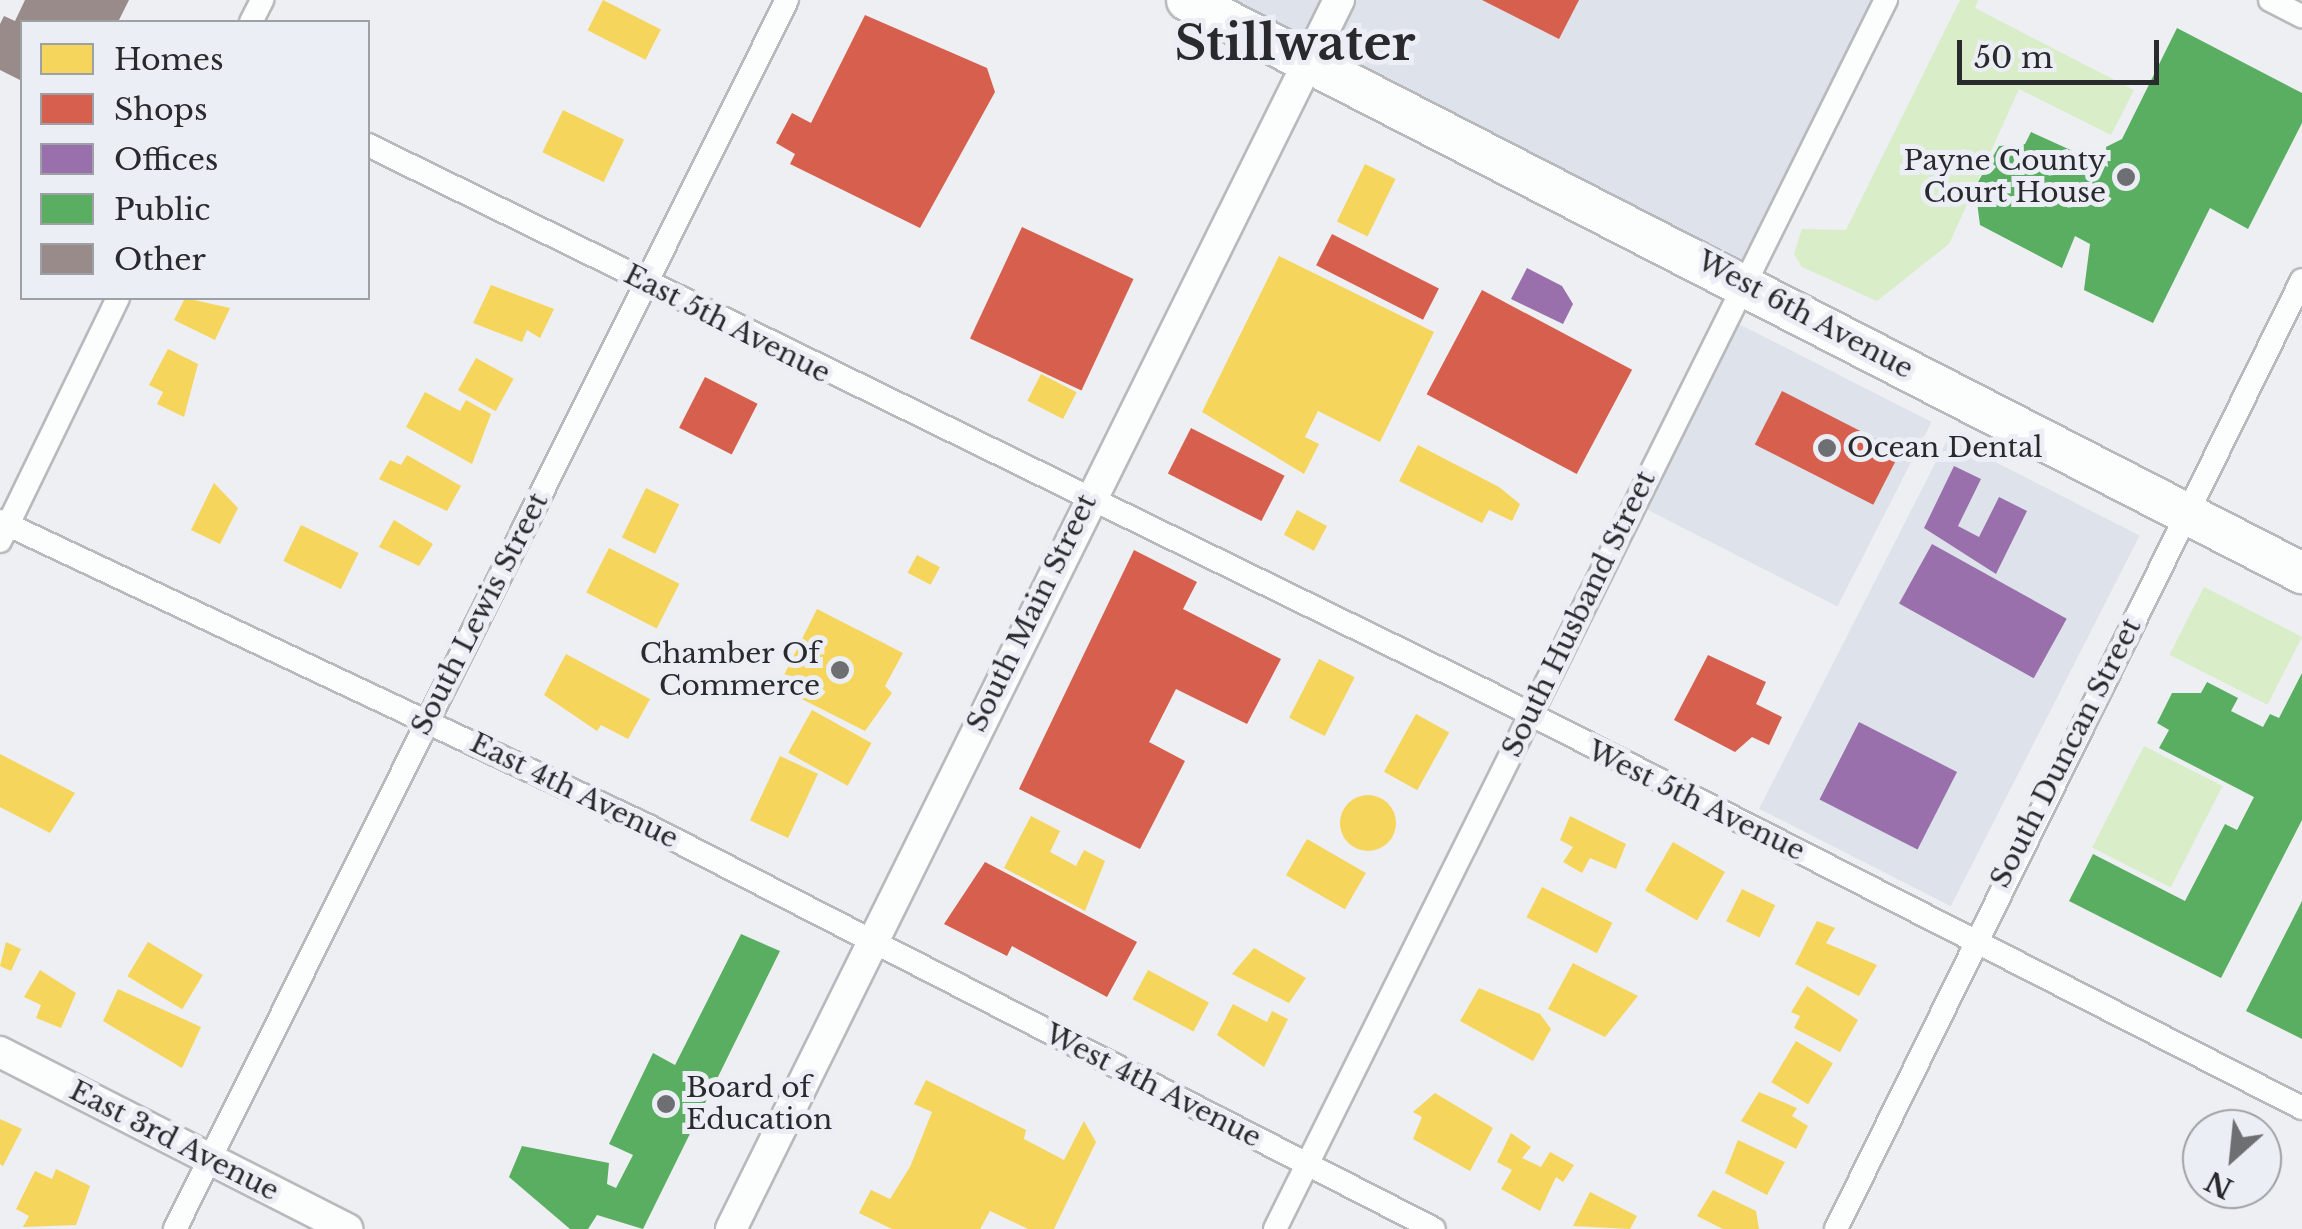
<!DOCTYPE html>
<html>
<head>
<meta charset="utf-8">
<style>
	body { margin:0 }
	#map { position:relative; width:2302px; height:1229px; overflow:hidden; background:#edeff2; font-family:"Libre Baskerville",serif }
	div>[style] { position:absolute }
	.built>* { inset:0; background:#dee2eb; transform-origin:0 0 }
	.green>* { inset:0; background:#d8edc8; transform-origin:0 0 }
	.homes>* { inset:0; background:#f6d55c; transform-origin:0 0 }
	.round { border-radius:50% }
	.shops>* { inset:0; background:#d6604d; transform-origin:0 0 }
	.offices>* { inset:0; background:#9970ab; transform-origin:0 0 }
	.public>* { inset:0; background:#5aae61 }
	.building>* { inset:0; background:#9a8b8b }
	.roads { filter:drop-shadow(2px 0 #b8b9bc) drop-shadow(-2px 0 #b8b9bc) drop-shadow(0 2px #b8b9bc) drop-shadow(0 -2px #b8b9bc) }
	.street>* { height:22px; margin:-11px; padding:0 11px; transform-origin:11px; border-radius:11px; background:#fcfdfd }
	.secondary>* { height:30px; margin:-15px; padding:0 15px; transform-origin:15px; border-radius:15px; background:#fcfdfd }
	.highway>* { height:40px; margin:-20px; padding:0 20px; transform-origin:20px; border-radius:20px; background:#fcfdfd }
	.dots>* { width:28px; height:28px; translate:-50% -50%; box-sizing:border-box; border:5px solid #ebeef4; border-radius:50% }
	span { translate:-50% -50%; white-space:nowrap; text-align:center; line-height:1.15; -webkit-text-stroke:10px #ebeef4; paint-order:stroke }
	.poi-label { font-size:28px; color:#292a2d }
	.right { translate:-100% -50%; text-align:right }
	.left { translate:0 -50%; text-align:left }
	.street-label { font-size:28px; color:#292a2d }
	.town-label { font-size:48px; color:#292a2d; font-weight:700 }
	.legend { position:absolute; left:20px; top:20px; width:350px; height:280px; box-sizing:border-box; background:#ebeef4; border:2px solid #9da0a4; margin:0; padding:12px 18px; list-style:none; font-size:30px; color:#292a2d }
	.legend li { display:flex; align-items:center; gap:20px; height:50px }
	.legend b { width:50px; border:2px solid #9da0a4 }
	.north { position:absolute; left:2182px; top:1109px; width:100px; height:100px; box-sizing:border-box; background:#ebeef4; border:2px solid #9da0a4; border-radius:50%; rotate:207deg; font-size:28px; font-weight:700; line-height:40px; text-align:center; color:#292a2d }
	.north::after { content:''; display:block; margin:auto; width:35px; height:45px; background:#6e6f72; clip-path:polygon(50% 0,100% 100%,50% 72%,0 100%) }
	.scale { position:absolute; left:1957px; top:40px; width:202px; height:45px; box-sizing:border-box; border:5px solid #292a2d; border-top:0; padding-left:12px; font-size:30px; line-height:35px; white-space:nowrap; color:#292a2d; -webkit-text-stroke:8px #ebeef4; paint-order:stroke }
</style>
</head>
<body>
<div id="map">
	<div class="built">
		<div style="clip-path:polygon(1176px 0,1891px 0,1748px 287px)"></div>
		<div style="left:1739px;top:324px;width:216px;height:207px;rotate:27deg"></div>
		<div style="left:1948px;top:438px;width:215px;height:416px;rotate:27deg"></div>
	</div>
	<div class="green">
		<div style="clip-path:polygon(1960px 0,1978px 0,1975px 8px,2134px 90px,2111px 135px,2019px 89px,1949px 244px,1877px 301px,1802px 267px,1794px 254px,1802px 229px,1846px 230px)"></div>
		<div style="left:2204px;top:587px;width:110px;height:76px;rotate:27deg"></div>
		<div style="left:2144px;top:746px;width:88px;height:114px;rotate:27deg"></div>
	</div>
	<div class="homes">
		<div style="left:603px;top:0;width:65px;height:34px;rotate:27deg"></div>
		<div style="left:563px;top:110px;width:68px;height:47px;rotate:26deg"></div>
		<div style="left:1365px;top:164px;width:34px;height:64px;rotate:26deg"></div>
		<div style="clip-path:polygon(1279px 256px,1434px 332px,1380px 442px,1318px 411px,1305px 437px,1319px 444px,1304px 474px,1202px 412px)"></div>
		<div style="clip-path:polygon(491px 285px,554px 309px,540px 338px,527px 330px,522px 342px,473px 323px)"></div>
		<div style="clip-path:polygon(185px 298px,230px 308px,215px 340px,174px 320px)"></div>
		<div style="clip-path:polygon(168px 349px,198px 364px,184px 417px,157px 404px,163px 392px,149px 385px)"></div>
		<div style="left:476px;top:358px;width:43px;height:37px;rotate:29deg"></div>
		<div style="left:1041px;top:374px;width:40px;height:30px;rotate:27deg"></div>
		<div style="clip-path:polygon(425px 392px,460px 411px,466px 400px,491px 414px,472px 464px,406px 427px)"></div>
		<div style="clip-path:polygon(1418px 445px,1499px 487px,1520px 504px,1512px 521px,1489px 510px,1482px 523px,1399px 481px)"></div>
		<div style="clip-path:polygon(407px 455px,461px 486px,447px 511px,379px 479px,390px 460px,401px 465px)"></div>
		<div style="clip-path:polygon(214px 483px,238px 508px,220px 544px,191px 530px)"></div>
		<div style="left:646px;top:488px;width:37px;height:55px;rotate:26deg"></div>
		<div style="left:1297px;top:510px;width:34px;height:28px;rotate:28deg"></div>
		<div style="clip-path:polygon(394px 520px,433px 544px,419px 566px,379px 547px)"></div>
		<div style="left:301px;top:525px;width:64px;height:40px;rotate:26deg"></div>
		<div style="left:609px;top:548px;width:79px;height:50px;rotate:27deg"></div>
		<div style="left:917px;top:555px;width:26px;height:20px;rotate:28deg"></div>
		<div style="clip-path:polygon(817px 609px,903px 653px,885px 686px,892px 693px,865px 731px,778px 687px)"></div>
		<div style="clip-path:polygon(566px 654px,650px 699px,628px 739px,601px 725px,597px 731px,544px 695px)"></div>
		<div style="left:1319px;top:659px;width:40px;height:66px;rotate:27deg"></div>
		<div style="left:812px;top:710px;width:68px;height:49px;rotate:29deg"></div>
		<div style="left:1416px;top:714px;width:38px;height:66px;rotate:29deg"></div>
		<div style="clip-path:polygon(0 754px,75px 793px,50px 833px,0 807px)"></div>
		<div style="left:780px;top:756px;width:42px;height:71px;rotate:25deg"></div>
		<div class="round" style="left:1340px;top:795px;width:56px;height:56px"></div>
		<div style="clip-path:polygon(1031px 816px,1060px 831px,1050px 852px,1076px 866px,1084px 850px,1105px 861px,1085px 911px,1004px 868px)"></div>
		<div style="clip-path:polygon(1570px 816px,1626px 844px,1616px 869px,1590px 858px,1582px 873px,1563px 862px,1573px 847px,1560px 840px)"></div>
		<div style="left:1307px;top:839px;width:68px;height:42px;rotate:30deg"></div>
		<div style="left:1673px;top:842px;width:60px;height:56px;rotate:30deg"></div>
		<div style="left:1542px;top:887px;width:79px;height:34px;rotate:27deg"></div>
		<div style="left:1742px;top:889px;width:37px;height:36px;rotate:26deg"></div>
		<div style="clip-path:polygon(1817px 921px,1835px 928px,1826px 943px,1877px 965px,1859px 996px,1795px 964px)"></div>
		<div style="clip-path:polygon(6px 942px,21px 949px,11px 971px,0 966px)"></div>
		<div style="left:148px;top:942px;width:64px;height:40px;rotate:31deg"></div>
		<div style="clip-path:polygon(1254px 948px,1306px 978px,1289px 1003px,1232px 974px)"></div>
		<div style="clip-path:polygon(1573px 963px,1638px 996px,1605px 1037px,1548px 1009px)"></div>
		<div style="clip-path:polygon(40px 970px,76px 993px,61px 1028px,36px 1018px,41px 1005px,24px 997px)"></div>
		<div style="left:1148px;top:970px;width:69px;height:33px;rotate:28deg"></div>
		<div style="clip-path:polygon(1807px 986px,1858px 1020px,1840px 1052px,1794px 1028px,1800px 1016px,1791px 1012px)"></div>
		<div style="clip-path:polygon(1479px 988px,1540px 1014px,1551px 1029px,1533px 1061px,1460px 1021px)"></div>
		<div style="clip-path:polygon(118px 989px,201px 1027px,182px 1068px,103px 1021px)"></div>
		<div style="clip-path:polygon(1233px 1004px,1267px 1022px,1272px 1011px,1288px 1019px,1264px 1067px,1217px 1035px)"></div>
		<div style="left:1796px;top:1041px;width:43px;height:48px;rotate:31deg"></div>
		<div style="clip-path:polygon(926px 1080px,1026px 1130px,1024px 1139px,1064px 1160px,1084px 1121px,1096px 1142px,1054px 1229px,1028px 1229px,990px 1211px,980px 1229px,892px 1229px,859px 1213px,871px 1190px,890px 1199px,910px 1167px,932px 1112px,914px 1104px)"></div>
		<div style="clip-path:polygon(1759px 1092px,1797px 1108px,1792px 1116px,1808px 1126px,1796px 1149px,1741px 1121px)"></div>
		<div style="clip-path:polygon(1435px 1093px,1493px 1128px,1470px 1171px,1413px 1139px,1422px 1117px,1413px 1112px)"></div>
		<div style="clip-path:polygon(0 1119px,22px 1129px,3px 1166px,0 1164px)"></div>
		<div style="clip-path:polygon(1511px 1133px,1531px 1147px,1522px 1158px,1541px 1167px,1550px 1152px,1574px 1165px,1563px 1182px,1556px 1177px,1540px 1211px,1501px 1189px,1512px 1170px,1497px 1162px)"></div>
		<div style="clip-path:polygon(1738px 1140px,1785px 1162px,1767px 1195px,1725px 1173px)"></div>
		<div style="clip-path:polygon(56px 1169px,90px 1186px,76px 1225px,23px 1227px,29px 1216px,16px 1209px,35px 1171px,52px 1179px)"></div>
		<div style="clip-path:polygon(1713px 1190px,1756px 1211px,1759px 1229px,1723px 1229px,1697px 1216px)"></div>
		<div style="clip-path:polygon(1590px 1192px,1637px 1216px,1630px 1229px,1573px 1226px)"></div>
	</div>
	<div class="shops">
		<div style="clip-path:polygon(1482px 0,1579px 0,1559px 39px)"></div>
		<div style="clip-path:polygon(865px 15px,987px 68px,995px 92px,920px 228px,790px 164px,795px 154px,776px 143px,792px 113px,811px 123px)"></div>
		<div style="left:1022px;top:227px;width:123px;height:123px;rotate:25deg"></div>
		<div style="left:1332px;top:234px;width:120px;height:35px;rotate:27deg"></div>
		<div style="left:1482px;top:290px;width:170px;height:118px;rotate:28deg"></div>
		<div style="left:705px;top:377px;width:59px;height:57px;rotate:27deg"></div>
		<div style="left:1782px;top:391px;width:133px;height:60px;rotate:27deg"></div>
		<div style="left:1191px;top:428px;width:105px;height:51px;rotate:27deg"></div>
		<div style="clip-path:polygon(1134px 550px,1197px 582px,1183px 609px,1281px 659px,1247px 724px,1176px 689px,1149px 742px,1185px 761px,1140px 849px,1019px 789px)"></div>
		<div style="clip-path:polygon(1708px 655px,1766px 682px,1756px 704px,1782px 717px,1769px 745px,1752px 737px,1735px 752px,1674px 720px)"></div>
		<div style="clip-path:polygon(985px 862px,1137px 942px,1107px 997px,1012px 946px,1007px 956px,944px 924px)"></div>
	</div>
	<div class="offices">
		<div style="clip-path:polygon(1527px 268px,1562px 286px,1573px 304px,1563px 324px,1511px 299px)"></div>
		<div style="clip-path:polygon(1954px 466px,1981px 479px,1958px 526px,1979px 537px,1999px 497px,2027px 511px,1996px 574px,1924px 528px)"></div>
		<div style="left:1932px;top:544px;width:154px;height:68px;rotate:29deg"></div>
		<div style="left:1859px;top:722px;width:110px;height:87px;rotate:27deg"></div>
	</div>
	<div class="public">
		<div style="clip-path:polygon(2177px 28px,2302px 93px,2302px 123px,2248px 229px,2210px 208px,2153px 323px,2084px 290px,2090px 244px,2075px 236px,2062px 268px,1980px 225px,1975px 187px,1999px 146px,2025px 144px,2031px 132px,2108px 167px,2106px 147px,2122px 139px)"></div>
		<div style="clip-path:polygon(2302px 673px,2302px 820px,2221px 978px,2069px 901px,2093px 854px,2185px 901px,2225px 824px,2237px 830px,2254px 797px,2159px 748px,2169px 730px,2157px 723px,2172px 693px,2201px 693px,2207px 682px,2238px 698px,2231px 711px,2263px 727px,2270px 714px,2279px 718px)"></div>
		<div style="clip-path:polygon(2302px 901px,2302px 1039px,2246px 1011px)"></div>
		<div style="clip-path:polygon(741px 934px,780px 951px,643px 1229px,597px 1215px,588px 1229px,570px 1229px,509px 1177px,522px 1146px,609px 1163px,607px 1184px,616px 1188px,633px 1155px,609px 1144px,653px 1053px,675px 1065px)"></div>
	</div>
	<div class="building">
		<div style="clip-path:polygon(25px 0,129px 0,118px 22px,22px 22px,22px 81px,0 70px,0 24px,4px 16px,15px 21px)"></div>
	</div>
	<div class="roads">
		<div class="street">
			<div style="left:2270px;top:0;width:36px;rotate:27deg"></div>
			<div style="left:251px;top:22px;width:25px;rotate:-63deg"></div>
			<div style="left:368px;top:145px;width:1246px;rotate:26.05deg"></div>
			<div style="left:1487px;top:692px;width:915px;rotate:27.04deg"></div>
			<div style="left:0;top:521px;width:716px;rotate:25.21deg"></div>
			<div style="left:648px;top:826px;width:883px;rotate:27.15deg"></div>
			<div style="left:0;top:541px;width:270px;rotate:-64.1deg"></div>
			<div style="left:175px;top:1229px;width:1373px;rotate:-63.53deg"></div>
			<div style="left:1275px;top:1229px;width:1373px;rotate:-63.57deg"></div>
			<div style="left:1836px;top:1229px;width:1057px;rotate:-63.85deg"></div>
		</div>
		<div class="secondary">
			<div style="left:0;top:1052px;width:390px;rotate:27deg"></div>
			<div style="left:731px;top:1229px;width:1371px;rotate:-63.68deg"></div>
		</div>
		<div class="highway">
			<div style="left:1187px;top:0;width:1254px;rotate:27.2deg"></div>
		</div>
	</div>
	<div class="dots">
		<div style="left:2126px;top:177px;background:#6e6f72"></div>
		<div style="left:1827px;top:448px;background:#6e6f72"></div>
		<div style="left:840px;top:670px;background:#6e6f72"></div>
		<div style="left:666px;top:1104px;background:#6e6f72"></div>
	</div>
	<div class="poi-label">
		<span class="right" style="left:2106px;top:177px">Payne County<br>Court House</span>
		<span class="left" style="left:1847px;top:448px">Ocean Dental</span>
		<span class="right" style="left:820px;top:670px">Chamber Of<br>Commerce</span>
		<span class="left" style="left:686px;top:1104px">Board of<br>Education</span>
	</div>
	<div class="street-label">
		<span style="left:1805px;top:315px;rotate:28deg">West 6th Avenue</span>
		<span style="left:727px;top:324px;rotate:27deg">East 5th Avenue</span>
		<span style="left:1032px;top:613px;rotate:-64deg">South Main Street</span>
		<span style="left:480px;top:614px;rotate:-63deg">South Lewis Street</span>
		<span style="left:1579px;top:614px;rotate:-64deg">South Husband Street</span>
		<span style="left:2066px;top:753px;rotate:-63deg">South Duncan Street</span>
		<span style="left:574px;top:791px;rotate:26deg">East 4th Avenue</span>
		<span style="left:1696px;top:801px;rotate:26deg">West 5th Avenue</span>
		<span style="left:1153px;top:1086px;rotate:27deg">West 4th Avenue</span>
		<span style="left:174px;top:1141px;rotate:27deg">East 3rd Avenue</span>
	</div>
	<div class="town-label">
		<span style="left:1295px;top:44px">Stillwater</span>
	</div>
	<ul class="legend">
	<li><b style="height:28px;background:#f6d55c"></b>Homes</li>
	<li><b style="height:28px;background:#d6604d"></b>Shops</li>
	<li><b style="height:28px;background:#9970ab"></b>Offices</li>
	<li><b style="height:28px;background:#5aae61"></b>Public</li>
	<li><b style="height:28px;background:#9a8b8b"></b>Other</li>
	</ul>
	<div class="north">N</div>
	<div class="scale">50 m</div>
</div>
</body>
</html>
